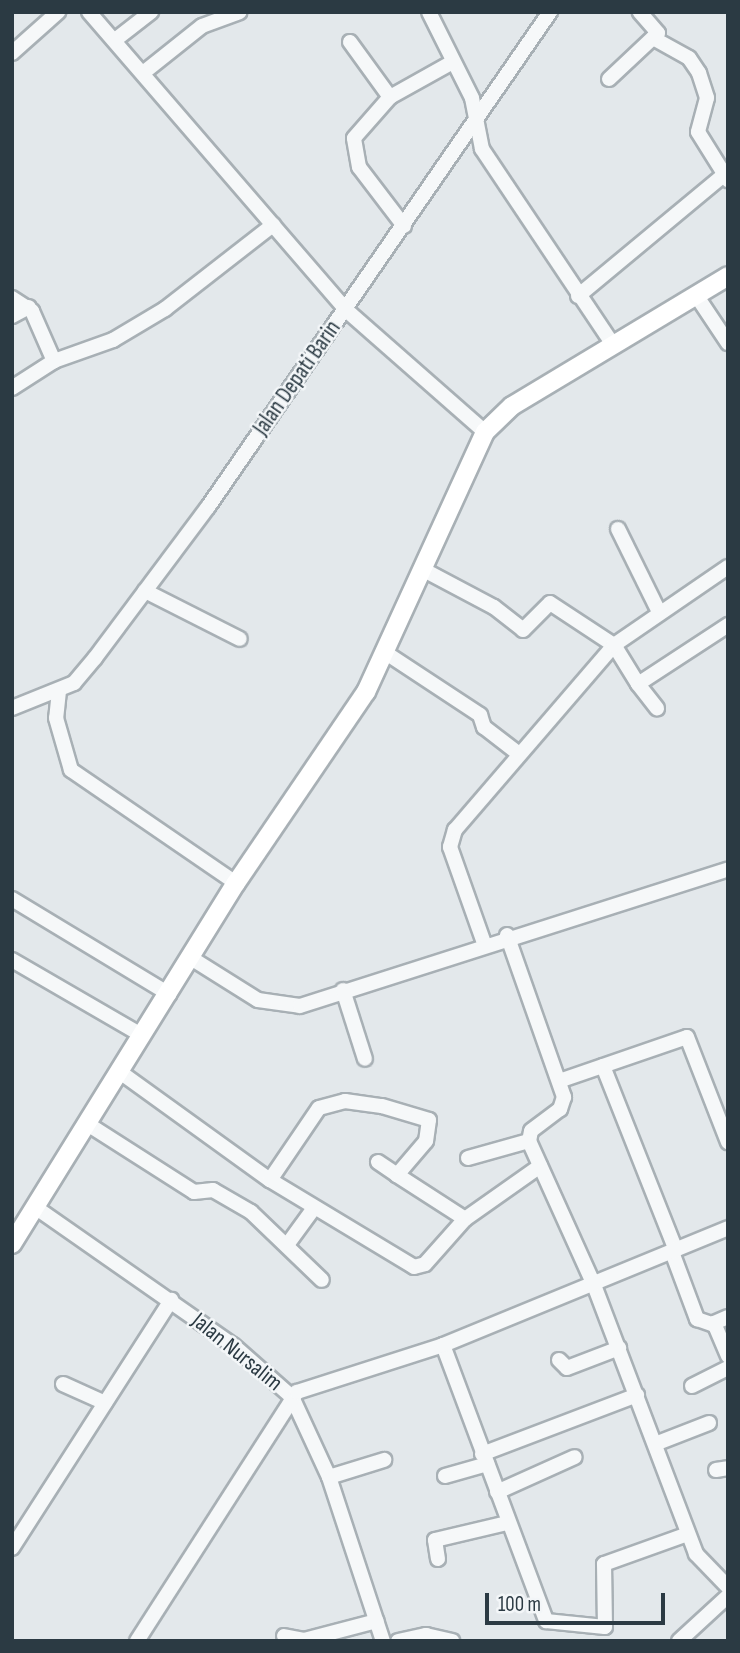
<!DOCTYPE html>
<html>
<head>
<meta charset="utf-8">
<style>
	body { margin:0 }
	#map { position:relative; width:740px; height:1653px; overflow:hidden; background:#e3e8eb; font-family:"Sofia Sans Condensed",sans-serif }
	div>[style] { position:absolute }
	.roads { filter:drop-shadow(2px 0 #a8b0b5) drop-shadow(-2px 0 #a8b0b5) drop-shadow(0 2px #a8b0b5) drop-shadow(0 -2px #a8b0b5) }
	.minor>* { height:14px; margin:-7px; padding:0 7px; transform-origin:7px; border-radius:7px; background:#f6f8f9 }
	.major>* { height:18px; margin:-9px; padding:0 9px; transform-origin:9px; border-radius:9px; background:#fff }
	span { translate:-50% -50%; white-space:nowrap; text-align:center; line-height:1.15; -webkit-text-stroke:5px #f3f6f8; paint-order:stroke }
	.street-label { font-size:23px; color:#2b3a43 }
	.frame { position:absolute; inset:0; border:14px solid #2b3a43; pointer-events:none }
	.scale { position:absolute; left:485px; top:1593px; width:180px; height:32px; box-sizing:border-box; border:4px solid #2b3a43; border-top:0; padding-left:9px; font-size:21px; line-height:24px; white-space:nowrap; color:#2b3a43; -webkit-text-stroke:5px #f3f6f8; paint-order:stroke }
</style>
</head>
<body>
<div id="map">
	<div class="roads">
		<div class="minor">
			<div style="left:89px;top:12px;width:392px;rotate:49.2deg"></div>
			<div style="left:345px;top:309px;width:186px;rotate:41.3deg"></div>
			<div style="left:429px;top:12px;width:96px;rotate:63.4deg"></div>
			<div style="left:472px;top:98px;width:52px;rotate:78.9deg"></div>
			<div style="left:482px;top:149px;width:236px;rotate:56.2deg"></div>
			<div style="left:653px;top:38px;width:41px;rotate:29.1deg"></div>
			<div style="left:689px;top:58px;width:18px;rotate:56deg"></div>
			<div style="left:699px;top:73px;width:26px;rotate:72deg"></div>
			<div style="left:707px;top:98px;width:35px;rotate:105deg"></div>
			<div style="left:698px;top:132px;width:57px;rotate:58deg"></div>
			<div style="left:115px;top:40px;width:46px;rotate:-37.9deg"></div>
			<div style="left:350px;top:42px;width:68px;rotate:54deg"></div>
			<div style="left:12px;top:53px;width:62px;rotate:-41.7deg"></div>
			<div style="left:143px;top:73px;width:75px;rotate:-38.5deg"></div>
			<div style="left:202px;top:26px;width:40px;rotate:-20.2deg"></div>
			<div style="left:609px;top:79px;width:67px;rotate:-43.2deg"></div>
			<div style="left:658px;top:33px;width:28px;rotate:-131deg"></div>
			<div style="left:404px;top:226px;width:74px;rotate:-127.3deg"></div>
			<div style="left:359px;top:167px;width:29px;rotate:-100deg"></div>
			<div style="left:354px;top:138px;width:55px;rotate:-48.7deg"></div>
			<div style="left:390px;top:97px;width:72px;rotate:-29.1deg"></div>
			<div style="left:696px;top:295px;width:58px;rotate:56.3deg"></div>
			<div style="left:578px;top:296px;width:190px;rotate:-39.7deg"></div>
			<div style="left:12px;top:298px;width:24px;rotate:33deg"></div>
			<div style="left:32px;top:311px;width:55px;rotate:66.3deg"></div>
			<div style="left:54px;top:361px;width:50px;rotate:147.3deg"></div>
			<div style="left:12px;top:316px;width:19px;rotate:-28deg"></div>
			<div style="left:54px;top:361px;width:63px;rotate:-19.6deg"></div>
			<div style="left:113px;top:340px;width:61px;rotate:-30.8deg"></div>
			<div style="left:165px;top:309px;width:137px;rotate:-37.9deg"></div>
			<div style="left:618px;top:529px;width:90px;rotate:63.7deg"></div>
			<div style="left:424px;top:570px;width:79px;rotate:27.9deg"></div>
			<div style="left:494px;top:607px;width:37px;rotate:38deg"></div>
			<div style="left:523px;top:630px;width:38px;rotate:-45deg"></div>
			<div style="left:550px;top:603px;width:77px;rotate:33.3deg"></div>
			<div style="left:614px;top:645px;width:46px;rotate:58.4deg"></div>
			<div style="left:638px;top:684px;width:108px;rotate:-33.2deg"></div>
			<div style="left:145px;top:591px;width:106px;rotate:26.8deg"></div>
			<div style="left:386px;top:653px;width:113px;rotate:33.4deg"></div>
			<div style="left:480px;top:715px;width:13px;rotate:72deg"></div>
			<div style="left:484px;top:727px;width:44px;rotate:37.6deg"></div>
			<div style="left:638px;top:684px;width:31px;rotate:52deg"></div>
			<div style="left:59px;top:691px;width:27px;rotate:96deg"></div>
			<div style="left:56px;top:718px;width:54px;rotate:73.9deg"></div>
			<div style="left:71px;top:770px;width:200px;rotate:34.4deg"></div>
			<div style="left:12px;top:708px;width:67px;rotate:-22deg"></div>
			<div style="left:74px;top:683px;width:33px;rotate:-50deg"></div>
			<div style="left:95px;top:658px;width:189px;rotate:-53.2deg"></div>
			<div style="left:208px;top:507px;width:602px;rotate:-55.36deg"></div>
			<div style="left:12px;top:899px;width:184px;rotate:31.2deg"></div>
			<div style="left:507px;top:935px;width:172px;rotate:70.6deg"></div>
			<div style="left:564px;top:1097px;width:13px;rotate:108deg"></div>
			<div style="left:560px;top:1109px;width:36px;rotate:143deg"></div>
			<div style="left:531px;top:1131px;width:10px;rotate:101deg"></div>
			<div style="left:529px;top:1141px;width:158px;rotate:65.7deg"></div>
			<div style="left:594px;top:1285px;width:288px;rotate:69.2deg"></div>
			<div style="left:696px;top:1554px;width:46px;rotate:45.9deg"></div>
			<div style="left:484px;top:943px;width:102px;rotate:-109.5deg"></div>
			<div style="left:450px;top:847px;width:18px;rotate:-74deg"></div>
			<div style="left:455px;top:830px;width:244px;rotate:-49.3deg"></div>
			<div style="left:614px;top:645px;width:138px;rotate:-34.4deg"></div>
			<div style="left:191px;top:958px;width:79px;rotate:32.1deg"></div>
			<div style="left:258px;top:1000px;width:42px;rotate:8.1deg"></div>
			<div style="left:300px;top:1006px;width:449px;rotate:-17.7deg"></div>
			<div style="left:12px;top:960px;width:151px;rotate:30.1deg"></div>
			<div style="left:343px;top:990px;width:72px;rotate:72.3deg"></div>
			<div style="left:603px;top:1066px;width:198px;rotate:68.4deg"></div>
			<div style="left:120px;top:1072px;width:185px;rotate:35.8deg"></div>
			<div style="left:270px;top:1180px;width:168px;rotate:31.1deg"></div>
			<div style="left:414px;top:1267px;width:11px;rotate:-15deg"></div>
			<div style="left:425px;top:1264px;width:60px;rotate:-48.4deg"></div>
			<div style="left:465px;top:1219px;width:92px;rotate:-35.2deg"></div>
			<div style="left:559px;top:1081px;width:135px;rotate:-19deg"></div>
			<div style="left:687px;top:1037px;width:113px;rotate:68.7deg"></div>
			<div style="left:86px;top:1123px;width:128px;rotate:32.6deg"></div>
			<div style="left:194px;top:1192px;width:19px;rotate:-6deg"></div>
			<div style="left:213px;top:1190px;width:44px;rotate:30.1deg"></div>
			<div style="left:251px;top:1212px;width:98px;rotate:43.8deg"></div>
			<div style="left:468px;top:1158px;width:63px;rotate:-15.6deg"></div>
			<div style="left:378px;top:1162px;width:23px;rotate:34deg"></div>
			<div style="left:270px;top:1180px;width:87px;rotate:-55.8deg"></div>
			<div style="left:319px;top:1108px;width:27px;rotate:-15deg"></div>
			<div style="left:345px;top:1101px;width:37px;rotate:8deg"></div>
			<div style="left:382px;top:1106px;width:49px;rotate:16.6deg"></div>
			<div style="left:429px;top:1120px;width:21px;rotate:98deg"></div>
			<div style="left:426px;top:1141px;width:45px;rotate:130.5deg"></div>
			<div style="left:397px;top:1175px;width:81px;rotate:32.9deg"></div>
			<div style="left:35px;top:1207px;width:241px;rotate:34.9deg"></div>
			<div style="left:233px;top:1345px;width:79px;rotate:41.4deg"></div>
			<div style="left:292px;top:1397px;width:88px;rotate:65.2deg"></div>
			<div style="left:329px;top:1477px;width:173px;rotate:71.8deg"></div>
			<div style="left:287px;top:1245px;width:46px;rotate:-53.9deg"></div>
			<div style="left:672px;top:1252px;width:72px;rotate:69.5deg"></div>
			<div style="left:697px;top:1319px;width:18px;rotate:19deg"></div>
			<div style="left:728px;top:1317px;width:15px;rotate:157deg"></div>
			<div style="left:714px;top:1323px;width:36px;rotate:67deg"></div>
			<div style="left:443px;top:1345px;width:295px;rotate:69.5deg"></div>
			<div style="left:546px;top:1621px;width:59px;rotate:5.8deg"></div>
			<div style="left:605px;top:1627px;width:63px;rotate:-90.9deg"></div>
			<div style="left:604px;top:1564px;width:89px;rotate:-19.7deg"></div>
			<div style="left:559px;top:1360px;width:11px;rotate:45deg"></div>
			<div style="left:567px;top:1368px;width:56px;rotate:-21deg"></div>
			<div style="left:63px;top:1384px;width:46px;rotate:24.3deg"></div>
			<div style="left:692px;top:1386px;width:40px;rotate:-26.6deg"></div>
			<div style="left:655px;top:1444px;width:58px;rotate:-21.3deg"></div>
			<div style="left:482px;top:1454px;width:166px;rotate:-20.8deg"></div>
			<div style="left:716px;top:1470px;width:12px;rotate:-9deg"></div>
			<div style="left:445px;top:1476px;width:44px;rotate:-15.9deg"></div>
			<div style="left:329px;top:1477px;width:58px;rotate:-17.2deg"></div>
			<div style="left:497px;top:1492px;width:85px;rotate:-24.2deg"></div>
			<div style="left:12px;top:1548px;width:295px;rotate:-57.3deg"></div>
			<div style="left:438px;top:1559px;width:19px;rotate:-99deg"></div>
			<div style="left:435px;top:1540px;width:74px;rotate:-13.3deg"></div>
			<div style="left:284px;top:1636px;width:20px;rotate:11deg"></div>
			<div style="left:304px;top:1640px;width:75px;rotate:-14.6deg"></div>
			<div style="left:137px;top:1641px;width:296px;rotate:-57.3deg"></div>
			<div style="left:297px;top:1392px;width:153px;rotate:-17.8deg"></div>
			<div style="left:443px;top:1345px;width:308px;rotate:-22.3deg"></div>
			<div style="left:398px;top:1641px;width:29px;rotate:-12deg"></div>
			<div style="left:426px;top:1635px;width:27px;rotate:13deg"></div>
			<div style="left:679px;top:1641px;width:67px;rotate:-42.6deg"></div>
		</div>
		<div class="major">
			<div style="left:12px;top:1244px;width:425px;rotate:-58.2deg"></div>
			<div style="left:236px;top:883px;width:231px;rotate:-55.8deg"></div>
			<div style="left:366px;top:692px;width:286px;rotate:-65.4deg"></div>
			<div style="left:485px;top:432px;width:37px;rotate:-44deg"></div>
			<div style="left:512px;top:406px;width:252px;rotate:-31deg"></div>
		</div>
	</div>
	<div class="street-label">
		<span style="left:297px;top:378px;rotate:-55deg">Jalan Depati Barin</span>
		<span style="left:237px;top:1352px;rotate:39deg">Jalan Nursalim</span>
	</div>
	<div class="frame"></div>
	<div class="scale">100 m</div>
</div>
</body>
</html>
